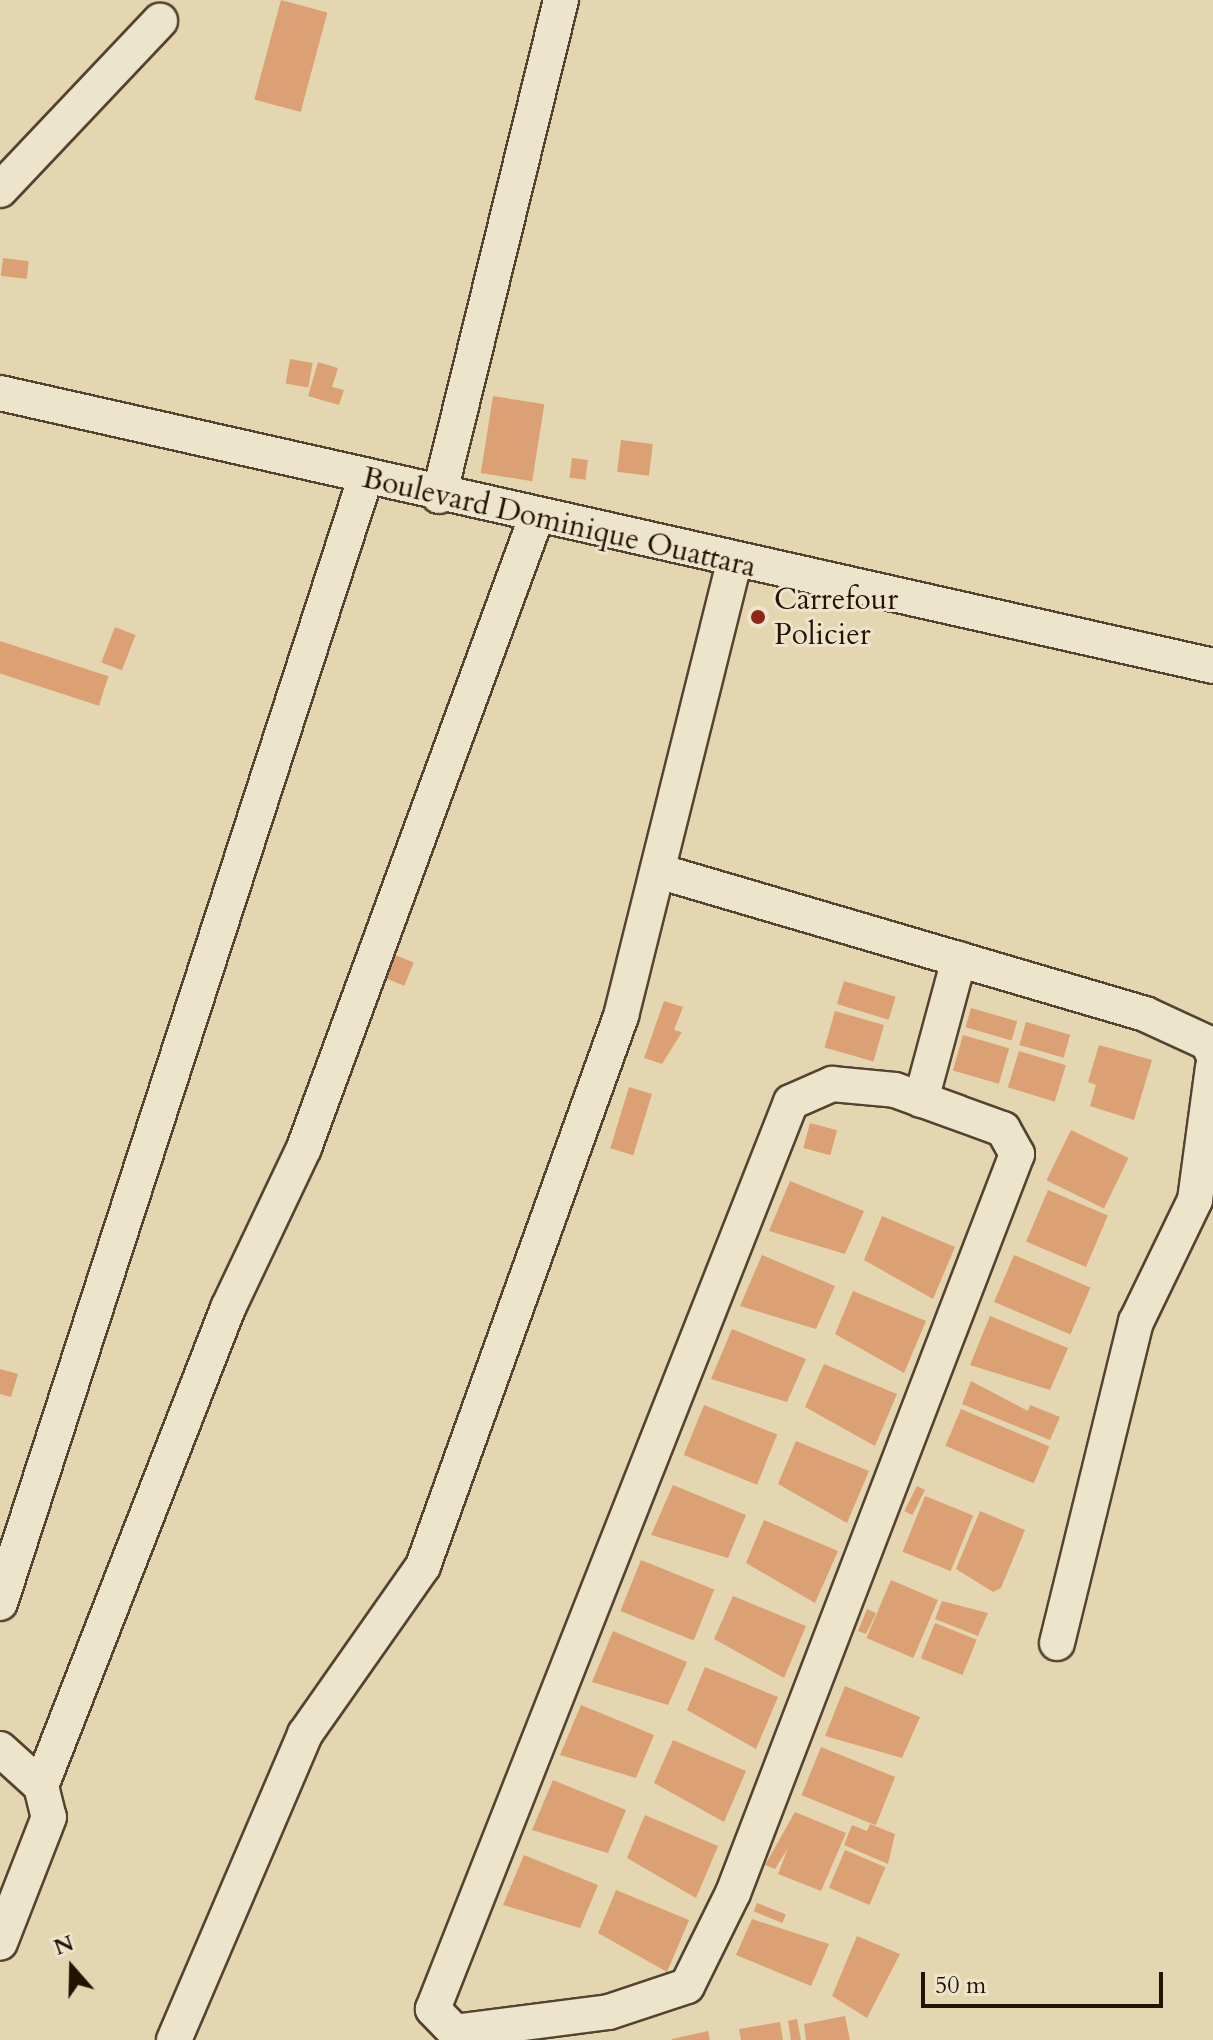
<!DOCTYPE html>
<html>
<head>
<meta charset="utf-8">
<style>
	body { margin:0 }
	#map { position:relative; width:1213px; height:2040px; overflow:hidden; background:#e4d6b0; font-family:Cardo,serif }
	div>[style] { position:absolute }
	.building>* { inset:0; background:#dba175; transform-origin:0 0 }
	.roads { filter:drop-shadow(2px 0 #544330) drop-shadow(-2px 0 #544330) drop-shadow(0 2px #544330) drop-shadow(0 -2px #544330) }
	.minor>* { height:34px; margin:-17px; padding:0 17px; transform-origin:17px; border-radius:17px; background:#ede4cc }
	.dots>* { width:22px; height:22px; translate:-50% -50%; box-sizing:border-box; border:4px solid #ede4cc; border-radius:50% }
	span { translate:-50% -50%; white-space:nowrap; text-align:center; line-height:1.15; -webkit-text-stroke:6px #ede4cc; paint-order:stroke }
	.street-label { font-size:30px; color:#241205 }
	.poi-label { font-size:30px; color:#241205 }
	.left { translate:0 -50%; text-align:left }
	.north { position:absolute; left:32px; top:1928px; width:80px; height:80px; -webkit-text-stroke:6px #ede4cc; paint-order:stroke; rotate:340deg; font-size:22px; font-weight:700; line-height:32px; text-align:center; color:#241205 }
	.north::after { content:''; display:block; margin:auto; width:28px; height:36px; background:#241205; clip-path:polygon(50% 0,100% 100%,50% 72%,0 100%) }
	.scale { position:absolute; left:921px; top:1972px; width:242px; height:36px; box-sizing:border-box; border:4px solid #241205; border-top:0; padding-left:10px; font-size:24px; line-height:28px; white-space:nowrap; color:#241205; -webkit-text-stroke:6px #ede4cc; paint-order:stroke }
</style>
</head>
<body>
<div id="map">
	<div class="building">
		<div style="left:281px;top:0;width:48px;height:103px;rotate:15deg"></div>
		<div style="left:3px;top:258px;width:26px;height:18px;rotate:7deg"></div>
		<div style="left:290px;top:359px;width:23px;height:25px;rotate:10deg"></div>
		<div style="clip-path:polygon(318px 362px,338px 368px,332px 387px,344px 390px,339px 405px,308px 396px)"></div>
		<div style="left:493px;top:396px;width:52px;height:78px;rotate:9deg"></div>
		<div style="left:621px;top:440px;width:32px;height:32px;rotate:7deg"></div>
		<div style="left:572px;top:458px;width:16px;height:20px;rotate:7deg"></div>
		<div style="left:115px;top:627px;width:22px;height:38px;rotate:21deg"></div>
		<div style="left:0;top:641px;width:114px;height:31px;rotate:18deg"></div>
		<div style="left:385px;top:951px;width:31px;height:25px;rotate:22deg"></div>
		<div style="left:844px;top:981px;width:54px;height:24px;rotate:17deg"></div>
		<div style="clip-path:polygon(664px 1001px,683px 1007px,674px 1030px,682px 1032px,662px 1064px,644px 1058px)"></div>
		<div style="left:971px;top:1008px;width:48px;height:20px;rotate:16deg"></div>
		<div style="left:835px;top:1011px;width:51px;height:38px;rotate:16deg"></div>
		<div style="left:1026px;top:1022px;width:46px;height:24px;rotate:16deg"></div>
		<div style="left:963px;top:1035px;width:48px;height:37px;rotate:16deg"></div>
		<div style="clip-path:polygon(1099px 1045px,1152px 1060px,1134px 1120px,1090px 1106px,1096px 1085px,1088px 1082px)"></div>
		<div style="left:1019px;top:1051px;width:49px;height:38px;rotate:17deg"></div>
		<div style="left:629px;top:1087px;width:24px;height:64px;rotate:17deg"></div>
		<div style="left:810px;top:1123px;width:28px;height:26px;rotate:15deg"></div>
		<div style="left:1071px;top:1130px;width:64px;height:56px;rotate:26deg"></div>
		<div style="clip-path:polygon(790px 1181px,864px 1211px,845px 1254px,769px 1231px)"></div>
		<div style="left:1048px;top:1190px;width:65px;height:56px;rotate:23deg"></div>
		<div style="clip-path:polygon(882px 1216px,955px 1247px,933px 1299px,864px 1260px)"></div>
		<div style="clip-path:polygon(762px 1255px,835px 1286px,816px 1329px,740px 1306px)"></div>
		<div style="left:1014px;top:1255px;width:83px;height:51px;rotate:23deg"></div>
		<div style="clip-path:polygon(853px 1291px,926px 1321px,904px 1373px,835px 1334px)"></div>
		<div style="clip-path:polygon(990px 1316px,1068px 1348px,1050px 1390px,970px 1365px)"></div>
		<div style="clip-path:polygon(732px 1329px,806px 1359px,787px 1402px,711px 1379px)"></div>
		<div style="clip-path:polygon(824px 1364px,897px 1394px,875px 1446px,805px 1407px)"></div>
		<div style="clip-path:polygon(0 1369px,18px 1374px,11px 1397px,0 1394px)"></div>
		<div style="clip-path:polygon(971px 1381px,1028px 1411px,1030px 1405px,1060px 1417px,1050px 1440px,962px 1404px)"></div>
		<div style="left:704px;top:1405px;width:79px;height:54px;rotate:22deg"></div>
		<div style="left:961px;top:1409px;width:96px;height:40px;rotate:23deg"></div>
		<div style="clip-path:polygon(796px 1441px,869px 1471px,847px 1523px,778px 1484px)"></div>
		<div style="clip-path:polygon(673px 1485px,746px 1515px,728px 1558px,651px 1535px)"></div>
		<div style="left:917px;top:1486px;width:9px;height:28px;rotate:27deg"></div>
		<div style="left:925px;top:1496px;width:52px;height:60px;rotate:22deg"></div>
		<div style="clip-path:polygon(980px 1511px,1025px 1530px,1001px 1588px,993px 1592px,956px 1569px)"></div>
		<div style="clip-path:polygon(764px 1520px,838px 1551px,815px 1603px,746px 1563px)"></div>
		<div style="left:641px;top:1560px;width:79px;height:55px;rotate:22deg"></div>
		<div style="left:891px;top:1580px;width:51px;height:63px;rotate:23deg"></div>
		<div style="clip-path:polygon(733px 1596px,806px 1626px,784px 1678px,714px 1639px)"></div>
		<div style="clip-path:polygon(942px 1601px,988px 1613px,978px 1636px,935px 1619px)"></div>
		<div style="clip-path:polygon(867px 1609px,876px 1613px,866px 1634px,858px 1631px)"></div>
		<div style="left:935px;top:1623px;width:45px;height:38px;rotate:22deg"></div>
		<div style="clip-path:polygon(613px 1631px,687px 1662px,668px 1705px,592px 1682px)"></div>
		<div style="clip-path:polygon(705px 1667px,778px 1697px,756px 1749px,687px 1710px)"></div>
		<div style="clip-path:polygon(845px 1686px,920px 1717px,902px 1758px,825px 1736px)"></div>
		<div style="clip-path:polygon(581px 1705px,654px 1735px,636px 1778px,560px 1755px)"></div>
		<div style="clip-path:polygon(673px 1740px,746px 1771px,724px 1822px,654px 1783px)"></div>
		<div style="left:821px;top:1747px;width:80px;height:52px;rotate:22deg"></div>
		<div style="clip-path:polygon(553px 1780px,626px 1810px,608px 1853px,532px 1830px)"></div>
		<div style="clip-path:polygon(795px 1812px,846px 1833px,821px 1891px,778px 1874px,788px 1848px,775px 1869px,765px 1865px)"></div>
		<div style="clip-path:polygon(645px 1815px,718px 1846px,696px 1898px,627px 1858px)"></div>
		<div style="clip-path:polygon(870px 1824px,895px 1834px,888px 1864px,844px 1845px,852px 1825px,867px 1831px)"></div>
		<div style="left:845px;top:1850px;width:44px;height:41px;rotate:23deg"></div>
		<div style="clip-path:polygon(524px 1855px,598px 1885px,580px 1928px,503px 1905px)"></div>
		<div style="clip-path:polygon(616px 1890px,689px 1920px,667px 1972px,598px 1933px)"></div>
		<div style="left:757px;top:1903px;width:31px;height:9px;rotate:22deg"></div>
		<div style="clip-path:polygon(752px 1919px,829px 1944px,811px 1986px,736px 1955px)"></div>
		<div style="clip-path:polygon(857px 1936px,900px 1954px,867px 2018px,832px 1996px)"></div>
		<div style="clip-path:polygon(845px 2016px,850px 2040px,806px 2040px,804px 2024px)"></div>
		<div style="clip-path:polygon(797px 2019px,801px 2040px,791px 2040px,788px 2021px)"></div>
		<div style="clip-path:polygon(780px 2022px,783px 2040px,741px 2040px,739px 2029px)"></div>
		<div style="clip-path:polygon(708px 2031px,710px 2040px,672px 2040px,672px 2039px)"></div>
	</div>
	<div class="roads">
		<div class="minor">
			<div style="left:0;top:190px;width:233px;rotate:-46.6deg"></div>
			<div style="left:0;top:393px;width:1243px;rotate:12.68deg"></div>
			<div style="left:439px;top:496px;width:511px;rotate:-76.18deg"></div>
			<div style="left:658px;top:871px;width:508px;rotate:16.36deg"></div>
			<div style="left:1145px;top:1014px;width:69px;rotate:24.7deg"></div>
			<div style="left:1208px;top:1043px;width:12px;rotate:66deg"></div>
			<div style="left:832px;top:1084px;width:63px;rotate:5.4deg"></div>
			<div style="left:895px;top:1090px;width:115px;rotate:19.9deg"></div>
			<div style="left:1003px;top:1129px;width:29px;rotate:61deg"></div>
			<div style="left:1017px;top:1154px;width:792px;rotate:111.02deg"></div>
			<div style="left:733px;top:1893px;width:104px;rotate:116.3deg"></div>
			<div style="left:687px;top:1986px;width:82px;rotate:161.6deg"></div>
			<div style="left:609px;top:2012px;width:155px;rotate:172.6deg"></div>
			<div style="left:455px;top:2032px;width:32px;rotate:-134deg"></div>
			<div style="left:433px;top:2009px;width:975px;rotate:-68.46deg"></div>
			<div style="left:791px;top:1102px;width:45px;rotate:-23.7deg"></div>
			<div style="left:921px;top:1100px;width:146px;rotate:-74.9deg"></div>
			<div style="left:0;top:1603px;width:1182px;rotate:-72.01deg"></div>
			<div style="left:1057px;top:1643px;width:331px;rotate:-76.2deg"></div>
			<div style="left:1136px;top:1322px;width:136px;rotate:-64.2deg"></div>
			<div style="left:1195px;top:1200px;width:134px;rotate:-82.3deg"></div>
			<div style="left:0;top:1749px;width:55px;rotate:42.1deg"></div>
			<div style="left:41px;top:1786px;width:32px;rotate:76deg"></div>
			<div style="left:49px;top:1817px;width:135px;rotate:111.3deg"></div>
			<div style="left:41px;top:1786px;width:513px;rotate:-68.63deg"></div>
			<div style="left:228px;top:1308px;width:177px;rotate:-64.6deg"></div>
			<div style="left:304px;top:1148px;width:671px;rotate:-69.78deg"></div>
			<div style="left:174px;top:2040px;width:333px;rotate:-66.8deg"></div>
			<div style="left:305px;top:1734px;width:205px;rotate:-54.9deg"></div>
			<div style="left:423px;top:1566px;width:585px;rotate:-70.2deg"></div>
			<div style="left:621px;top:1016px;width:467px;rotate:-76deg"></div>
		</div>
	</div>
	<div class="dots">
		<div style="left:758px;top:617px;background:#8f2418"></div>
	</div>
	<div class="street-label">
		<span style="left:559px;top:523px;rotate:13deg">Boulevard Dominique Ouattara</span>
	</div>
	<div class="poi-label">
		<span class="left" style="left:774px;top:617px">Carrefour<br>Policier</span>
	</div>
	<div class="north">N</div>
	<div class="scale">50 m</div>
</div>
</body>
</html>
